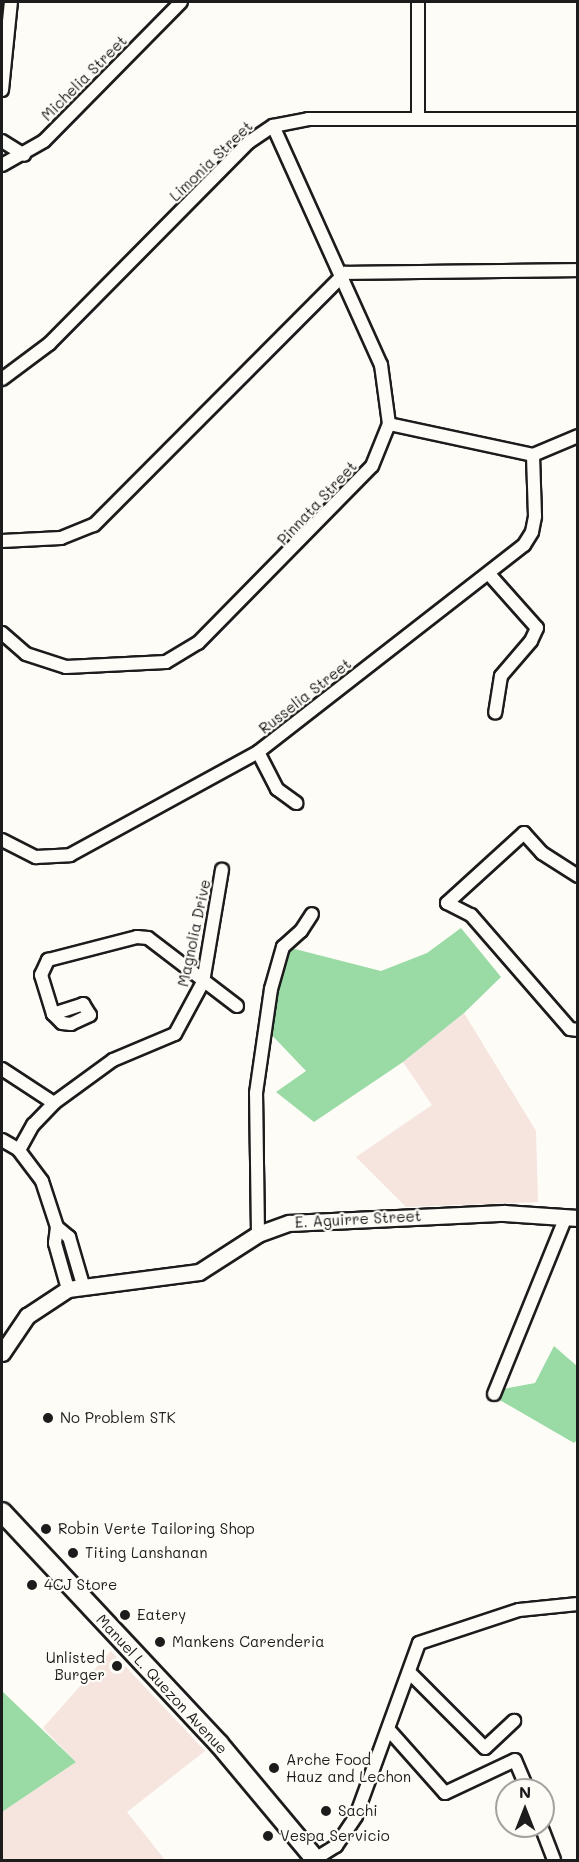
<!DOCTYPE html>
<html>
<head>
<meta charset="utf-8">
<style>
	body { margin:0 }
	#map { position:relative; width:579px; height:1862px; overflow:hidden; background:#fdfcf7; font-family:Mali,sans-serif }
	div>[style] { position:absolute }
	.built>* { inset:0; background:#f6e4de }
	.green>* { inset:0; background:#9adba5 }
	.roads { filter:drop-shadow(2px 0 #1c1c1c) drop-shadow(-2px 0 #1c1c1c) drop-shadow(0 2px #1c1c1c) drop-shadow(0 -2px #1c1c1c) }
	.minor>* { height:12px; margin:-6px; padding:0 6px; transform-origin:6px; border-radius:6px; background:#fdfcf7 }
	.tertiary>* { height:15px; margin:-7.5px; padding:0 7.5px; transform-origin:7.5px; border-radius:7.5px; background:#fdfcf7 }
	.secondary>* { height:18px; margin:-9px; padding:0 9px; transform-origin:9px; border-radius:9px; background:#fdfcf7 }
	.dots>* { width:16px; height:16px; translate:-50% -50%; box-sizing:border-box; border:3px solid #fdfcf7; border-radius:50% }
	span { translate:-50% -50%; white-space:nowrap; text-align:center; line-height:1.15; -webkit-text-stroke:4.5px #fdfcf7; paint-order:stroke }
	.street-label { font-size:15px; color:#1c1c1c }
	.poi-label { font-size:15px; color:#1c1c1c }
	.left { translate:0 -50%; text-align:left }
	.right { translate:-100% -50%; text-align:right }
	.frame { position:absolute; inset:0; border:3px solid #1c1c1c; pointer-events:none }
	.north { position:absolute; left:495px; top:1778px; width:60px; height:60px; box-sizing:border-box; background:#fdfcf7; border:2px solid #a3a29f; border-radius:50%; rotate:0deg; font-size:16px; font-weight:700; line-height:24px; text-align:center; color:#1c1c1c }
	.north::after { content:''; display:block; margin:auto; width:21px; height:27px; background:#1c1c1c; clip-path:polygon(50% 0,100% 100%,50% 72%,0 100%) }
</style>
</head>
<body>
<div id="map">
	<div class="built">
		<div style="clip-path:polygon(464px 1013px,536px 1131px,538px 1202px,406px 1207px,356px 1157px,432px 1105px,403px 1062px)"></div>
		<div style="clip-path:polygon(111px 1651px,205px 1751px,127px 1812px,165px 1860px,2px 1860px,2px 1812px,76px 1762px,43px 1728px)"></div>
	</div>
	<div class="green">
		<div style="clip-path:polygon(461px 928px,501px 977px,464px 1013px,403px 1062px,314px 1122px,276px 1092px,306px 1071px,267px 1030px,291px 948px,381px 971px,427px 953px)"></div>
		<div style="clip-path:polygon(554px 1346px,577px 1366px,577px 1440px,574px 1443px,498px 1399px,503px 1389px,535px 1383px)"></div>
		<div style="clip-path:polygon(2px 1691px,76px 1762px,2px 1812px)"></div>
	</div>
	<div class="roads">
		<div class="minor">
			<div style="left:418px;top:2px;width:116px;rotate:90deg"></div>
			<div style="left:2px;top:90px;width:88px;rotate:-84.2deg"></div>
			<div style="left:2px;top:141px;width:26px;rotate:32deg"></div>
			<div style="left:2px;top:165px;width:48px;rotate:-29.7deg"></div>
			<div style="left:44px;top:141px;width:195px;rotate:-45.4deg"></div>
			<div style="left:2px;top:379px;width:59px;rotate:-36.7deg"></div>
			<div style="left:49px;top:344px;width:284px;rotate:-45.3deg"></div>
			<div style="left:249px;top:142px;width:29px;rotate:-34deg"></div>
			<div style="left:273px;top:126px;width:36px;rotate:-11deg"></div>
			<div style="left:308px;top:119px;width:270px"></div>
			<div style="left:389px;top:424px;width:147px;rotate:12.1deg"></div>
			<div style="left:533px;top:455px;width:49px;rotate:-22.9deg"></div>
			<div style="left:2px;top:541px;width:59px;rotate:-2.9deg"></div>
			<div style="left:61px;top:538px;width:35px;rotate:-22deg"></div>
			<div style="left:94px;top:525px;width:356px;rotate:-45.1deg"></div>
			<div style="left:345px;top:273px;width:233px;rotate:-0.7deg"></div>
			<div style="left:489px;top:574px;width:72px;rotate:48.4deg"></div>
			<div style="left:537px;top:628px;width:14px;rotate:115deg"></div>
			<div style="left:531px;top:641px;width:46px;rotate:130.6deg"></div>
			<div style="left:501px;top:676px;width:37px;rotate:99deg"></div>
			<div style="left:2px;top:633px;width:32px;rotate:41deg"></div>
			<div style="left:26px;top:654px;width:42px;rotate:18deg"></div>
			<div style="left:66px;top:667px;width:100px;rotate:-2.9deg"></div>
			<div style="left:166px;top:662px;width:37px;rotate:-31deg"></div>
			<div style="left:198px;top:643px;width:248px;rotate:-45.5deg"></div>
			<div style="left:372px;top:466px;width:45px;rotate:-68deg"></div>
			<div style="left:389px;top:424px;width:60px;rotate:-97.7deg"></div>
			<div style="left:381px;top:365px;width:262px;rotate:-114.3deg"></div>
			<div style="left:258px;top:752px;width:42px;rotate:62.8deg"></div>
			<div style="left:277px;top:789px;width:24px;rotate:36deg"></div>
			<div style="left:2px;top:840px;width:38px;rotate:27deg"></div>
			<div style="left:36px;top:857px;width:34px;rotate:-3deg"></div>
			<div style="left:70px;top:855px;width:214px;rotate:-28.7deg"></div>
			<div style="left:258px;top:752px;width:337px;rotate:-37.9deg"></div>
			<div style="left:524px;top:545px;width:15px;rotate:-58deg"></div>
			<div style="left:532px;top:532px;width:16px;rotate:-79deg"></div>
			<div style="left:535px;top:516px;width:61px;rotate:-91.9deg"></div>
			<div style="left:578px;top:876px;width:43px;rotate:-147.4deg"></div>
			<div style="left:542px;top:853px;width:27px;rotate:-132deg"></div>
			<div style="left:524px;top:833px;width:104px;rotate:137.7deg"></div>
			<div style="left:447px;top:903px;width:27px;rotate:27deg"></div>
			<div style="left:471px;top:915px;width:151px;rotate:49deg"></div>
			<div style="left:570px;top:1029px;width:8px;rotate:7deg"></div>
			<div style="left:53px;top:1014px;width:32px;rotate:-18deg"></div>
			<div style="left:83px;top:1004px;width:13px;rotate:58deg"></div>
			<div style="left:90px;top:1015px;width:21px;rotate:155deg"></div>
			<div style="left:71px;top:1024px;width:9px;rotate:-174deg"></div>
			<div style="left:62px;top:1023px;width:13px;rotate:-135deg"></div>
			<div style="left:53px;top:1014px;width:41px;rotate:-107.1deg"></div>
			<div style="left:41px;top:975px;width:17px;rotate:-65deg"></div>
			<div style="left:48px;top:960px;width:92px;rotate:-14.5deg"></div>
			<div style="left:137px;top:937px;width:11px;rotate:5deg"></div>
			<div style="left:148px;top:938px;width:112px;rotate:37.4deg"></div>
			<div style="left:2px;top:1069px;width:62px;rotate:33.2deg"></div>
			<div style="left:2px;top:1140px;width:20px;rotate:30deg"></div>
			<div style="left:57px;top:1227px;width:16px;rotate:40deg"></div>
			<div style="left:69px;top:1237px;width:50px;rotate:73.7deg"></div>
			<div style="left:258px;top:1234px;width:141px;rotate:-90.8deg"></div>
			<div style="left:256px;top:1093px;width:105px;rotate:-81.8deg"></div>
			<div style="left:271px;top:989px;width:44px;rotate:-74.1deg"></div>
			<div style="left:283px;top:947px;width:24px;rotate:-42deg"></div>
			<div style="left:301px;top:931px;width:20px;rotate:-57deg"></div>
			<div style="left:68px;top:1289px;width:48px;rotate:-105.8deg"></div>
			<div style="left:55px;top:1243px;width:16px;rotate:-83deg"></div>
			<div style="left:57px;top:1227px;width:48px;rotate:-108.1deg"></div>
			<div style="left:42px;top:1181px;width:39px;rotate:-127deg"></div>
			<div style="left:19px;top:1150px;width:29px;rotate:-61deg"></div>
			<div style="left:33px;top:1125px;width:30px;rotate:-46deg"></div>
			<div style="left:54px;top:1103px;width:73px;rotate:-36.1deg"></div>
			<div style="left:113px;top:1060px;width:67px;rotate:-22.8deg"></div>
			<div style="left:175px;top:1034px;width:59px;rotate:-61.7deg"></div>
			<div style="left:203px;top:982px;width:114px;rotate:-80.4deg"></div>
			<div style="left:494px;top:1394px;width:191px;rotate:-67.9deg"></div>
			<div style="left:409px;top:1672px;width:107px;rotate:45deg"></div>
			<div style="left:485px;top:1748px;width:40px;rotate:-43deg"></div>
			<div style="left:389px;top:1730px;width:84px;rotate:48.4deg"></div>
			<div style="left:445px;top:1793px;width:77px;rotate:-25.2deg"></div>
			<div style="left:515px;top:1760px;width:33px;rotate:67deg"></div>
			<div style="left:541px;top:1826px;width:36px;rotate:69deg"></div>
			<div style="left:315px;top:1859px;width:25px;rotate:-32deg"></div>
			<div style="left:336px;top:1846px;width:36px;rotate:-56deg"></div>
			<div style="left:356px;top:1816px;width:184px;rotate:-70deg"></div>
			<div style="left:419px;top:1643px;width:105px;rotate:-18.3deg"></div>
			<div style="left:519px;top:1610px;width:59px;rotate:-5.8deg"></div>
		</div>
		<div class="tertiary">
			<div style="left:2px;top:1353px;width:45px;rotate:-56deg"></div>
			<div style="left:27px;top:1316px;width:49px;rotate:-33.4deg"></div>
			<div style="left:68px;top:1289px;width:132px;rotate:-7.4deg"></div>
			<div style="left:199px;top:1272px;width:70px;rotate:-32.8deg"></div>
			<div style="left:258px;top:1234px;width:33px;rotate:-20deg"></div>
			<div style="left:289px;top:1223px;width:215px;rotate:-2.7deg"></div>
			<div style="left:504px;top:1213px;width:74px;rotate:3.9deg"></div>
		</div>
		<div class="secondary">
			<div style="left:2px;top:1512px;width:318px;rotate:46.9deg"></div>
			<div style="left:219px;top:1744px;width:151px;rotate:50.1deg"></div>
		</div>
	</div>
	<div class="dots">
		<div style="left:48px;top:1418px;background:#1c1c1c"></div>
		<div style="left:46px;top:1529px;background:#1c1c1c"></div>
		<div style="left:73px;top:1553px;background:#1c1c1c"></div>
		<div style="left:32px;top:1585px;background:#1c1c1c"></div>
		<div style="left:125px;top:1615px;background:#1c1c1c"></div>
		<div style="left:160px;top:1642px;background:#1c1c1c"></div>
		<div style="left:117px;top:1666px;background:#1c1c1c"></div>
		<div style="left:274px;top:1768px;background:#1c1c1c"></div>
		<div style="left:326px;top:1811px;background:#1c1c1c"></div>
		<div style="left:268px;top:1836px;background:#1c1c1c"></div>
	</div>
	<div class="street-label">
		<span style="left:84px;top:78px;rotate:-45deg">Michelia Street</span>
		<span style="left:211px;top:161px;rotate:-44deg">Limonia Street</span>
		<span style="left:317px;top:503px;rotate:-47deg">Pinnata Street</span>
		<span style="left:305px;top:696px;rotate:-38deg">Russelia Street</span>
		<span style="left:194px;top:933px;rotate:-78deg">Magnolia Drive</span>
		<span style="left:358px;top:1219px;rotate:-3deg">E. Aguirre Street</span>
		<span style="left:162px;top:1684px;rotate:47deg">Manuel L. Quezon Avenue</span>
	</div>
	<div class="poi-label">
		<span class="left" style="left:60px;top:1418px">No Problem STK</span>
		<span class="left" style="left:58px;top:1529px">Robin Verte Tailoring Shop</span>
		<span class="left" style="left:85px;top:1553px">Titing Lanshanan</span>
		<span class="left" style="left:44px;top:1585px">4CJ Store</span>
		<span class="left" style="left:137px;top:1615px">Eatery</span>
		<span class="left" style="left:172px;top:1642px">Mankens Carenderia</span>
		<span class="right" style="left:105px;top:1666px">Unlisted<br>Burger</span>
		<span class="left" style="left:286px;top:1768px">Arche Food<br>Hauz and Lechon</span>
		<span class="left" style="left:338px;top:1811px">Sachi</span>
		<span class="left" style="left:280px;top:1836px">Vespa Servicio</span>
	</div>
	<div class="frame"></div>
	<div class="north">N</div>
</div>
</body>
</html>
